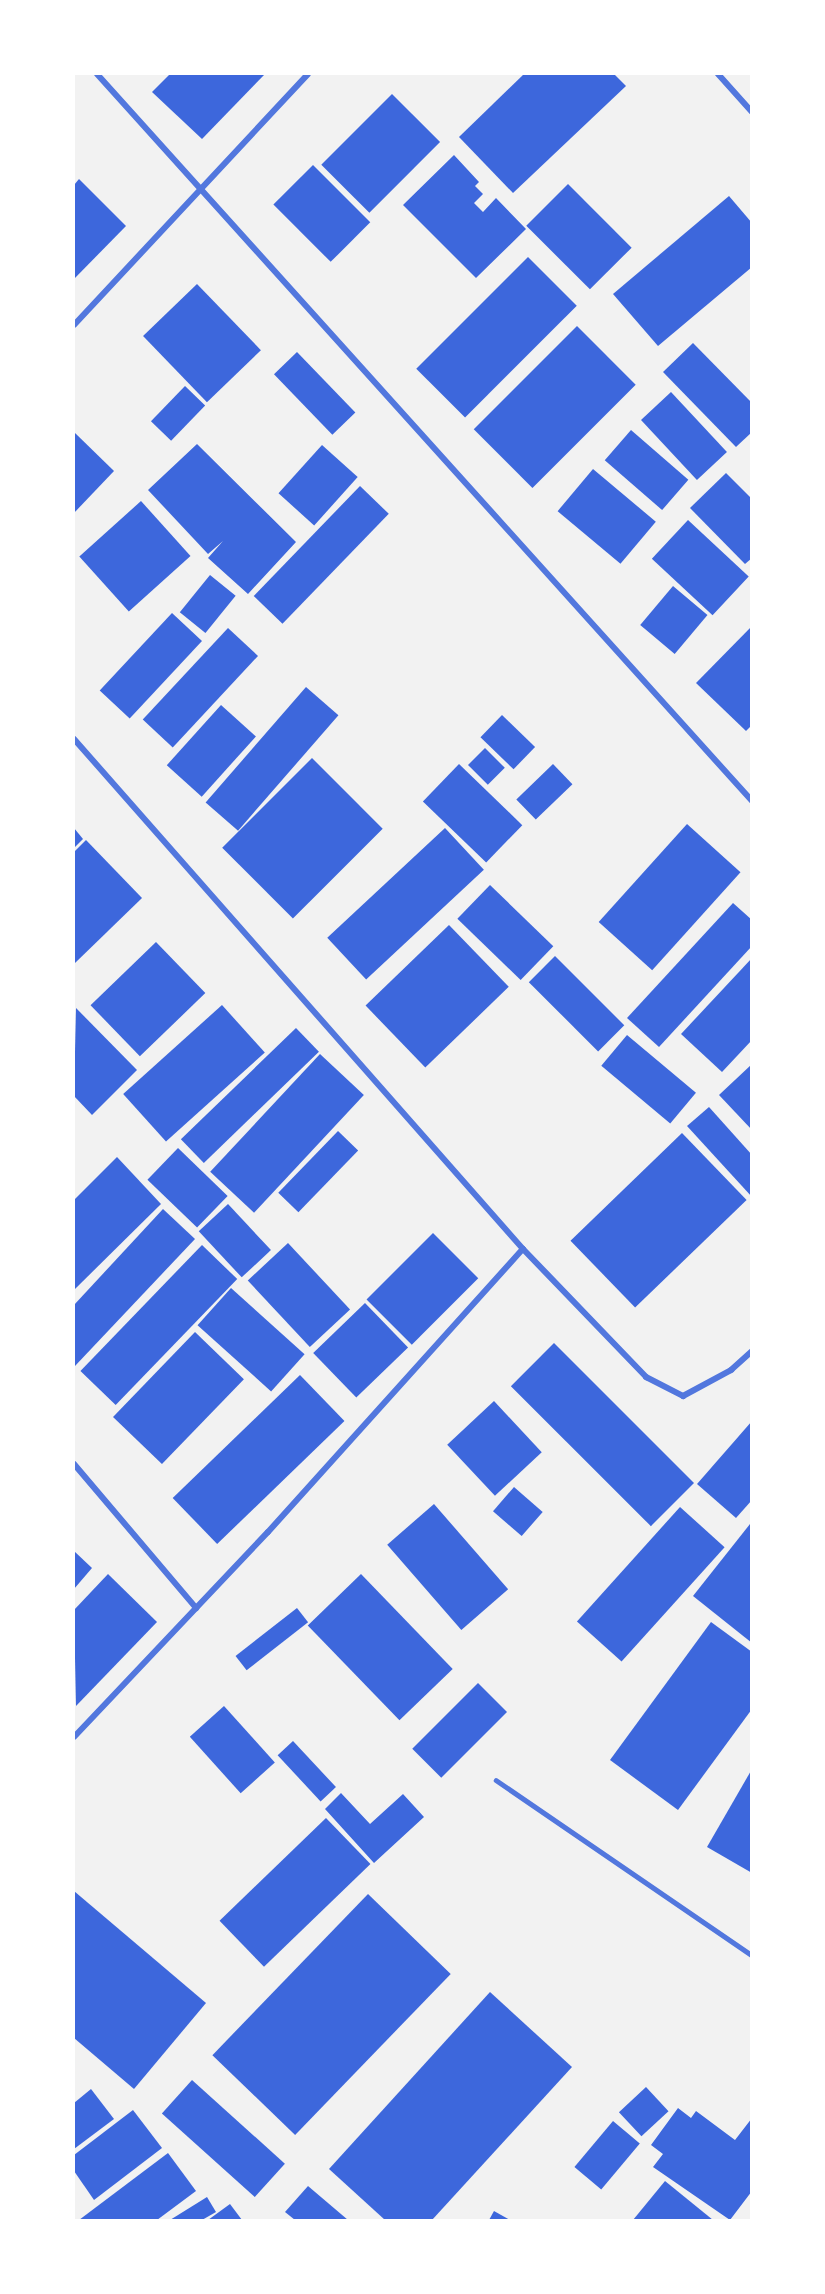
<!DOCTYPE html>
<html>
<head>
<meta charset="utf-8">
<style>
	body { margin:0 }
	#map { position:relative; width:825px; height:2294px; overflow:hidden; background:#f2f2f2; font-family:"Golos Text",sans-serif }
	div>[style] { position:absolute }
	.building>* { inset:0; background:#3d67dc; transform-origin:0 0 }
	.service>* { height:4.5px; margin:-2.25px; padding:0 2.25px; transform-origin:2.25px; border-radius:2.25px; background:#5277de }
	.minor>* { height:6px; margin:-3px; padding:0 3px; transform-origin:3px; border-radius:3px; background:#5277de }
	span { translate:-50% -50%; white-space:nowrap; text-align:center; line-height:1.15; -webkit-text-stroke:5px #fff; paint-order:stroke }
	.frame { position:absolute; inset:0; border:75px solid #fff; pointer-events:none }
</style>
</head>
<body>
<div id="map">
	<div class="building">
		<div style="clip-path:polygon(170px 74px,265px 74px,202px 139px,152px 92px)"></div>
		<div style="clip-path:polygon(524px 74px,614px 74px,626px 86px,513px 193px,459px 137px)"></div>
		<div style="left:392px;top:94px;width:68px;height:100px;rotate:45deg"></div>
		<div style="clip-path:polygon(454px 155px,479px 182px,475px 186px,483px 194px,474px 203px,483px 212px,496px 198px,526px 229px,476px 278px,403px 205px)"></div>
		<div style="left:313px;top:165px;width:81px;height:56px;rotate:45deg"></div>
		<div style="clip-path:polygon(79px 179px,126px 226px,74px 279px,74px 185px)"></div>
		<div style="left:568px;top:184px;width:90px;height:59px;rotate:45deg"></div>
		<div style="clip-path:polygon(729px 196px,752px 223px,752px 267px,658px 346px,613px 294px)"></div>
		<div style="left:528px;top:257px;width:69px;height:158px;rotate:45deg"></div>
		<div style="left:197px;top:284px;width:92px;height:75px;rotate:46deg"></div>
		<div style="left:577px;top:326px;width:83px;height:146px;rotate:45deg"></div>
		<div style="clip-path:polygon(693px 343px,752px 403px,752px 432px,736px 447px,663px 372px)"></div>
		<div style="left:297px;top:352px;width:84px;height:32px;rotate:46deg"></div>
		<div style="left:185px;top:386px;width:28px;height:49px;rotate:44deg"></div>
		<div style="left:671px;top:392px;width:82px;height:41px;rotate:47deg"></div>
		<div style="left:631px;top:430px;width:76px;height:40px;rotate:41deg"></div>
		<div style="clip-path:polygon(74px 432px,114px 471px,74px 513px)"></div>
		<div style="clip-path:polygon(197px 444px,296px 542px,248px 594px,208px 558px,223px 541px,208px 554px,148px 490px)"></div>
		<div style="left:322px;top:445px;width:48px;height:65px;rotate:42deg"></div>
		<div style="left:593px;top:469px;width:82px;height:55px;rotate:40deg"></div>
		<div style="clip-path:polygon(726px 473px,752px 499px,752px 558px,745px 564px,690px 508px)"></div>
		<div style="left:360px;top:486px;width:40px;height:153px;rotate:44deg"></div>
		<div style="left:141px;top:501px;width:74px;height:83px;rotate:48deg"></div>
		<div style="left:688px;top:520px;width:83px;height:53px;rotate:43deg"></div>
		<div style="left:210px;top:575px;width:33px;height:48px;rotate:39deg"></div>
		<div style="left:673px;top:586px;width:45px;height:51px;rotate:40deg"></div>
		<div style="left:172px;top:613px;width:41px;height:106px;rotate:43deg"></div>
		<div style="clip-path:polygon(752px 626px,752px 725px,746px 731px,696px 683px)"></div>
		<div style="left:228px;top:628px;width:41px;height:125px;rotate:43deg"></div>
		<div style="left:306px;top:687px;width:43px;height:153px;rotate:41deg"></div>
		<div style="left:221px;top:705px;width:47px;height:81px;rotate:42deg"></div>
		<div style="left:502px;top:715px;width:46px;height:31px;rotate:44deg"></div>
		<div style="left:485px;top:748px;width:28px;height:24px;rotate:45deg"></div>
		<div style="left:312px;top:758px;width:100px;height:127px;rotate:45deg"></div>
		<div style="left:459px;top:764px;width:88px;height:52px;rotate:44deg"></div>
		<div style="left:553px;top:764px;width:28px;height:51px;rotate:46deg"></div>
		<div style="left:687px;top:824px;width:72px;height:132px;rotate:42deg"></div>
		<div style="clip-path:polygon(74px 828px,83px 839px,74px 848px)"></div>
		<div style="left:445px;top:828px;width:57px;height:161px;rotate:47deg"></div>
		<div style="clip-path:polygon(86px 840px,142px 898px,74px 964px,74px 852px)"></div>
		<div style="left:490px;top:885px;width:88px;height:47px;rotate:44deg"></div>
		<div style="clip-path:polygon(733px 903px,752px 920px,752px 946px,659px 1047px,627px 1018px)"></div>
		<div style="left:449px;top:925px;width:86px;height:116px;rotate:46deg"></div>
		<div style="left:156px;top:942px;width:71px;height:91px;rotate:46deg"></div>
		<div style="left:555px;top:956px;width:98px;height:37px;rotate:45deg"></div>
		<div style="clip-path:polygon(752px 958px,752px 1040px,722px 1072px,681px 1034px)"></div>
		<div style="left:222px;top:1005px;width:64px;height:133px;rotate:48deg"></div>
		<div style="clip-path:polygon(76px 1008px,137px 1070px,92px 1115px,74px 1096px)"></div>
		<div style="left:296px;top:1028px;width:33px;height:160px;rotate:46deg"></div>
		<div style="left:627px;top:1035px;width:90px;height:40px;rotate:40deg"></div>
		<div style="left:320px;top:1054px;width:60px;height:161px;rotate:43deg"></div>
		<div style="clip-path:polygon(752px 1064px,752px 1130px,719px 1095px)"></div>
		<div style="clip-path:polygon(709px 1107px,752px 1155px,752px 1197px,687px 1126px)"></div>
		<div style="left:338px;top:1131px;width:28px;height:86px;rotate:44deg"></div>
		<div style="left:682px;top:1133px;width:93px;height:155px;rotate:46deg"></div>
		<div style="left:178px;top:1148px;width:69px;height:44px;rotate:44deg"></div>
		<div style="clip-path:polygon(117px 1157px,161px 1204px,74px 1290px,74px 1200px)"></div>
		<div style="left:228px;top:1204px;width:63px;height:40px;rotate:47deg"></div>
		<div style="clip-path:polygon(163px 1209px,195px 1239px,75px 1366px,74px 1305px)"></div>
		<div style="left:433px;top:1233px;width:64px;height:94px;rotate:45deg"></div>
		<div style="left:288px;top:1243px;width:91px;height:55px;rotate:47deg"></div>
		<div style="left:202px;top:1245px;width:49px;height:175px;rotate:44deg"></div>
		<div style="left:231px;top:1288px;width:99px;height:50px;rotate:42deg"></div>
		<div style="left:365px;top:1303px;width:62px;height:72px;rotate:46deg"></div>
		<div style="left:195px;top:1332px;width:68px;height:118px;rotate:44deg"></div>
		<div style="left:554px;top:1343px;width:198px;height:61px;rotate:45deg"></div>
		<div style="left:300px;top:1375px;width:64px;height:177px;rotate:46deg"></div>
		<div style="left:494px;top:1401px;width:70px;height:64px;rotate:47deg"></div>
		<div style="clip-path:polygon(752px 1421px,752px 1500px,736px 1518px,697px 1484px)"></div>
		<div style="left:514px;top:1487px;width:38px;height:32px;rotate:41deg"></div>
		<div style="left:434px;top:1504px;width:113px;height:62px;rotate:49deg"></div>
		<div style="left:680px;top:1507px;width:60px;height:154px;rotate:42deg"></div>
		<div style="clip-path:polygon(750px 1524px,752px 1525px,752px 1643px,693px 1596px)"></div>
		<div style="clip-path:polygon(74px 1551px,92px 1568px,74px 1589px)"></div>
		<div style="clip-path:polygon(108px 1574px,157px 1622px,76px 1706px,74px 1610px)"></div>
		<div style="left:361px;top:1574px;width:132px;height:74px;rotate:46deg"></div>
		<div style="left:297px;top:1608px;width:18px;height:78px;rotate:52deg"></div>
		<div style="clip-path:polygon(711px 1622px,752px 1652px,752px 1709px,678px 1810px,610px 1760px)"></div>
		<div style="left:478px;top:1683px;width:41px;height:93px;rotate:45deg"></div>
		<div style="left:224px;top:1706px;width:76px;height:46px;rotate:48deg"></div>
		<div style="left:293px;top:1741px;width:63px;height:21px;rotate:47deg"></div>
		<div style="clip-path:polygon(752px 1769px,752px 1873px,707px 1847px)"></div>
		<div style="clip-path:polygon(341px 1793px,370px 1824px,403px 1794px,424px 1817px,374px 1863px,325px 1809px)"></div>
		<div style="left:326px;top:1818px;width:64px;height:148px;rotate:46deg"></div>
		<div style="clip-path:polygon(74px 1891px,206px 2003px,134px 2089px,74px 2038px)"></div>
		<div style="left:368px;top:1894px;width:115px;height:224px;rotate:44deg"></div>
		<div style="clip-path:polygon(490px 1992px,572px 2067px,432px 2220px,385px 2220px,329px 2169px)"></div>
		<div style="left:192px;top:2080px;width:125px;height:45px;rotate:42deg"></div>
		<div style="left:646px;top:2087px;width:33px;height:37px;rotate:47deg"></div>
		<div style="clip-path:polygon(91px 2089px,114px 2119px,74px 2149px,74px 2103px)"></div>
		<div style="clip-path:polygon(678px 2108px,691px 2118px,696px 2111px,735px 2140px,752px 2118px,752px 2191px,730px 2220px,653px 2167px,663px 2154px,651px 2145px)"></div>
		<div style="clip-path:polygon(133px 2110px,162px 2148px,94px 2200px,74px 2171px,74px 2155px)"></div>
		<div style="left:613px;top:2121px;width:35px;height:60px;rotate:40deg"></div>
		<div style="clip-path:polygon(168px 2153px,196px 2191px,157px 2220px,79px 2220px)"></div>
		<div style="clip-path:polygon(665px 2181px,713px 2220px,633px 2220px)"></div>
		<div style="clip-path:polygon(308px 2186px,348px 2220px,295px 2220px,285px 2212px)"></div>
		<div style="clip-path:polygon(207px 2197px,216px 2212px,202px 2220px,170px 2220px)"></div>
		<div style="clip-path:polygon(230px 2204px,242px 2220px,208px 2220px)"></div>
		<div style="clip-path:polygon(494px 2211px,510px 2220px,489px 2220px)"></div>
	</div>
	<div class="service">
		<div style="left:496px;top:1780px;width:310px;rotate:34.4deg"></div>
	</div>
	<div class="minor">
		<div style="left:97px;top:74px;width:979px;rotate:47.98deg"></div>
		<div style="left:718px;top:74px;width:51px;rotate:48.2deg"></div>
		<div style="left:74px;top:325px;width:343px;rotate:-47deg"></div>
		<div style="left:74px;top:739px;width:679px;rotate:48.64deg"></div>
		<div style="left:523px;top:1249px;width:178px;rotate:46.1deg"></div>
		<div style="left:646px;top:1377px;width:42px;rotate:27.2deg"></div>
		<div style="left:683px;top:1396px;width:55px;rotate:-28.4deg"></div>
		<div style="left:731px;top:1370px;width:28px;rotate:-42deg"></div>
		<div style="left:74px;top:1464px;width:189px;rotate:49.7deg"></div>
		<div style="left:74px;top:1737px;width:282px;rotate:-46.6deg"></div>
		<div style="left:268px;top:1532px;width:381px;rotate:-48deg"></div>
	</div>
	<div class="frame"></div>
</div>
</body>
</html>
